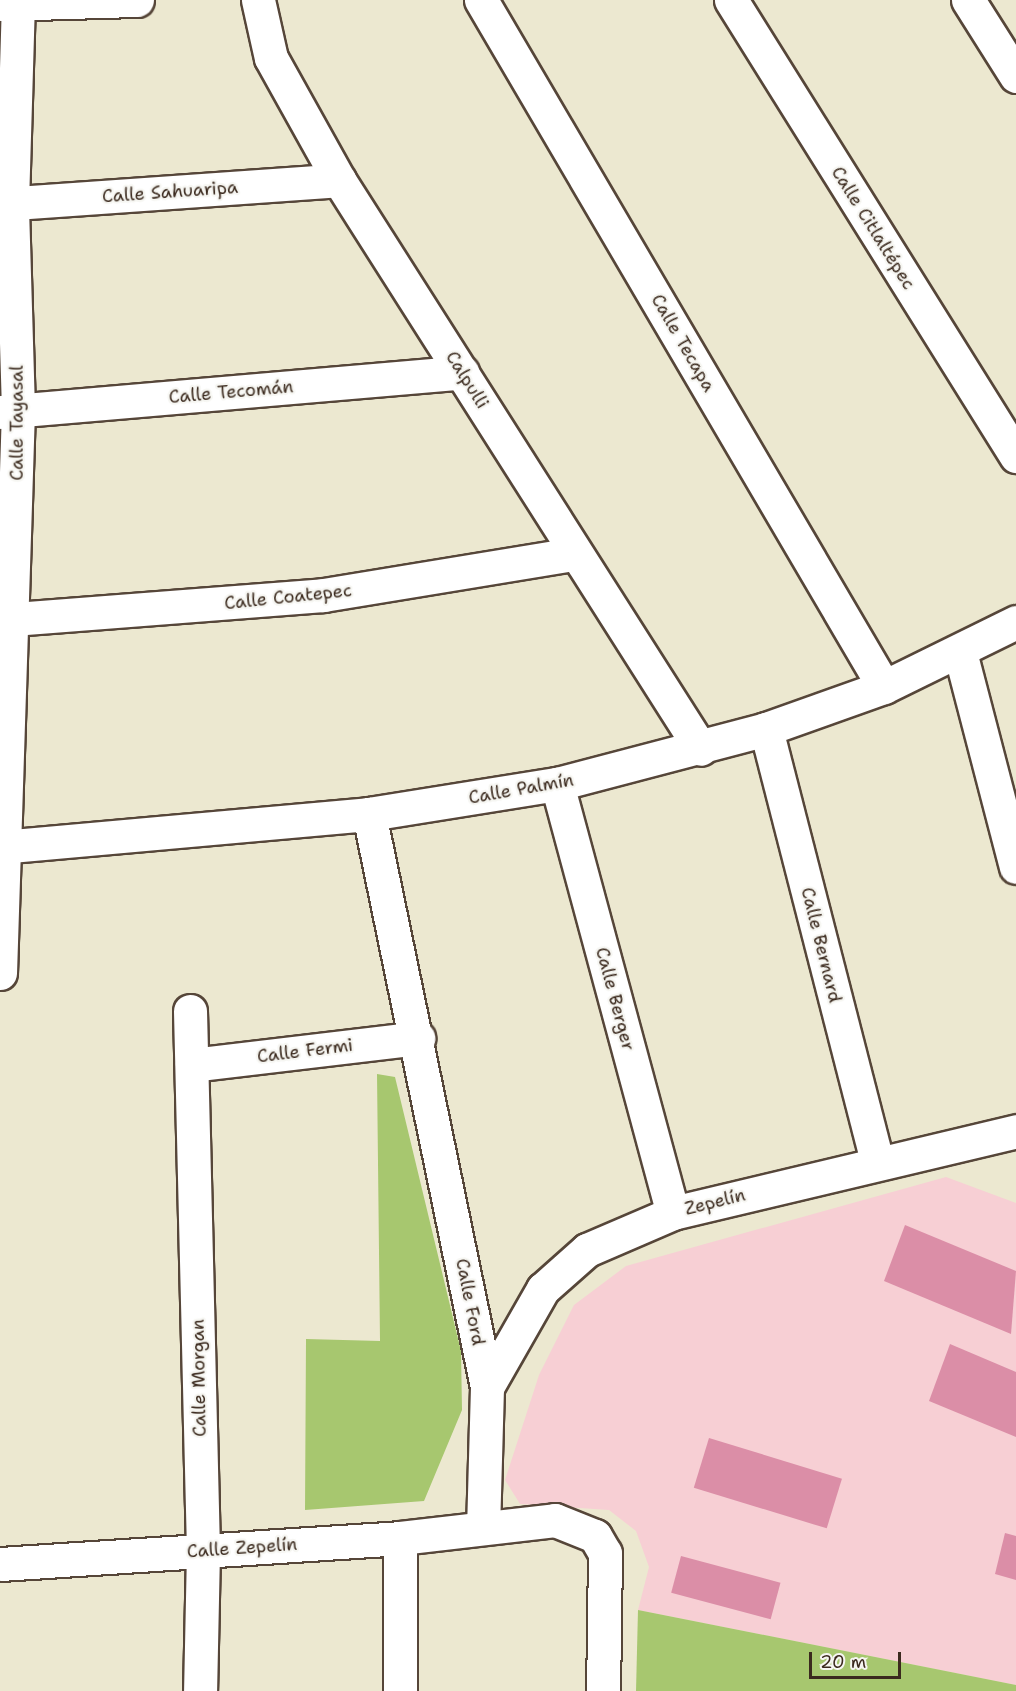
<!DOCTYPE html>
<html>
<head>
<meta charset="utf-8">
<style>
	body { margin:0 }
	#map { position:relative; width:1016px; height:1691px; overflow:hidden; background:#ece8d0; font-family:"Shantell Sans",sans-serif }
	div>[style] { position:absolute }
	.built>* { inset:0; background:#f7cfd4 }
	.green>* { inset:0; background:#a7c76f }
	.building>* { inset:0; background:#db8ea7; transform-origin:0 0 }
	.roads { filter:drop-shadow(2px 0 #564639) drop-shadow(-2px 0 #564639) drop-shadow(0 2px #564639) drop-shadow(0 -2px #564639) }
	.minor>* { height:33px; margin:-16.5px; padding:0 16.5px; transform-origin:16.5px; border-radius:16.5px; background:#fff }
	span { translate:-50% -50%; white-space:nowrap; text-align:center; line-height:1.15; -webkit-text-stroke:4.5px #f6f6f2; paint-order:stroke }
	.street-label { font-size:18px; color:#3b2a1e }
	.scale { position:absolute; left:809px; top:1652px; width:92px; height:27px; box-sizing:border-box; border:3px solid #3b2a1e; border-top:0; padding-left:8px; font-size:18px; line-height:21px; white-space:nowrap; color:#3b2a1e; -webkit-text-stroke:4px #f6f6f2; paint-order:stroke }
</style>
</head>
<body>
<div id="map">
	<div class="built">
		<div style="clip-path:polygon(946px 1177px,1016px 1203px,1016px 1685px,638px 1610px,649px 1567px,636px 1531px,609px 1510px,520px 1504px,505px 1480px,539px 1375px,574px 1305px,626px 1266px)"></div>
	</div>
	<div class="green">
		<div style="clip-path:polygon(377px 1074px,395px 1077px,461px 1351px,462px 1410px,424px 1501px,305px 1510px,306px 1339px,380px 1341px)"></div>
		<div style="clip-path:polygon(638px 1610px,1016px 1685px,1016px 1691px,636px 1691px)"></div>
	</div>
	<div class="building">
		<div style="clip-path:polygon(905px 1225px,1016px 1271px,1011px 1334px,884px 1281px)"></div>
		<div style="clip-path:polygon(950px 1344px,1016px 1372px,1016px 1437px,929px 1401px)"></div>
		<div style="left:709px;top:1438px;width:139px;height:52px;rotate:17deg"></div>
		<div style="clip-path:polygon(1005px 1533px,1016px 1536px,1016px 1580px,995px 1574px)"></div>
		<div style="left:681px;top:1556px;width:103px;height:38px;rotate:15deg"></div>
	</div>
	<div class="roads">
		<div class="minor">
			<div style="left:258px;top:0;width:59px;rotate:77.4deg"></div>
			<div style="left:271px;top:58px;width:140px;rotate:60.9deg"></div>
			<div style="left:339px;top:180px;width:674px;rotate:57.54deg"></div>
			<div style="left:481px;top:0;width:796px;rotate:59.6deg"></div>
			<div style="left:731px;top:0;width:538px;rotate:57.99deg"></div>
			<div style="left:968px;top:0;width:90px;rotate:57.7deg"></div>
			<div style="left:0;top:4px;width:137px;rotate:-1.7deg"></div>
			<div style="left:0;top:204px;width:340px;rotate:-4deg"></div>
			<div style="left:0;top:412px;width:464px;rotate:-4.9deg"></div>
			<div style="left:0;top:620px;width:324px;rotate:-4.4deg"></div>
			<div style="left:323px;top:595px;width:254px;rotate:-9.3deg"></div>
			<div style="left:960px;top:652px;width:222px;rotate:75.4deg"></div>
			<div style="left:766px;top:729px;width:445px;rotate:75.6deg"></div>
			<div style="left:557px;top:784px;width:444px;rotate:74.9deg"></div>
			<div style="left:369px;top:814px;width:585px;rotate:78.36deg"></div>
			<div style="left:487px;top:1387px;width:139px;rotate:91.6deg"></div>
			<div style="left:0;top:847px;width:370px;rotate:-5.1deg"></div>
			<div style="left:369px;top:814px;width:190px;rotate:-9.1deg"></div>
			<div style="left:557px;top:784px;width:216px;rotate:-14.7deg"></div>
			<div style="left:766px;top:729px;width:125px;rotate:-19.6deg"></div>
			<div style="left:884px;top:687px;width:147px;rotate:-26.2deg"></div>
			<div style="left:0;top:973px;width:563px;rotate:-88.17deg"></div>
			<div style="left:18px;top:410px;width:207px;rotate:-91.7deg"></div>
			<div style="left:12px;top:203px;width:203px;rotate:-88.3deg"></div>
			<div style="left:190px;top:1011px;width:540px;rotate:88.62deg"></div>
			<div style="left:203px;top:1551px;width:140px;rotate:91.2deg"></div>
			<div style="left:192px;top:1065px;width:228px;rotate:-6.8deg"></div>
			<div style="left:487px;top:1387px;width:113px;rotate:-60.3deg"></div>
			<div style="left:543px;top:1289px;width:59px;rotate:-41.6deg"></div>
			<div style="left:587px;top:1250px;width:94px;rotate:-23.3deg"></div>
			<div style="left:673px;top:1213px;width:353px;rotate:-13.4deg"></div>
			<div style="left:0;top:1564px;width:401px;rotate:-3.7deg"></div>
			<div style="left:400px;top:1538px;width:156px;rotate:-6.6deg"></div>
			<div style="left:555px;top:1520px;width:43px;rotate:21.8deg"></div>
			<div style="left:595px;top:1536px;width:20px;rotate:60deg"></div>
			<div style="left:605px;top:1553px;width:138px;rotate:90.8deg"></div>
			<div style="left:400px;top:1691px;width:153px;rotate:-90deg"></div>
		</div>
	</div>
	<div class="street-label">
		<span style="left:170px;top:192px;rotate:-4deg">Calle Sahuaripa</span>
		<span style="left:873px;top:228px;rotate:58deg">Calle Citlaltépec</span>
		<span style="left:683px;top:343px;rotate:60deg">Calle Tecapa</span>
		<span style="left:467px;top:380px;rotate:58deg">Calpulli</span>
		<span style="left:231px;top:392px;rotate:-5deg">Calle Tecomán</span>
		<span style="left:17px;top:423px;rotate:-90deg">Calle Tayasal</span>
		<span style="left:288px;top:597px;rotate:-6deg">Calle Coatepec</span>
		<span style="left:521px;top:789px;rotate:-10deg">Calle Palmín</span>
		<span style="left:821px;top:945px;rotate:76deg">Calle Bernard</span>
		<span style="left:615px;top:999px;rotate:75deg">Calle Berger</span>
		<span style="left:305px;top:1051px;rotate:-7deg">Calle Fermi</span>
		<span style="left:715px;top:1202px;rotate:-14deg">Zepelín</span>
		<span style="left:470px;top:1302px;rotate:79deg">Calle Ford</span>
		<span style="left:199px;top:1378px;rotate:-91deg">Calle Morgan</span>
		<span style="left:242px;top:1548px;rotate:-4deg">Calle Zepelín</span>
	</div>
	<div class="scale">20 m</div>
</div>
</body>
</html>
